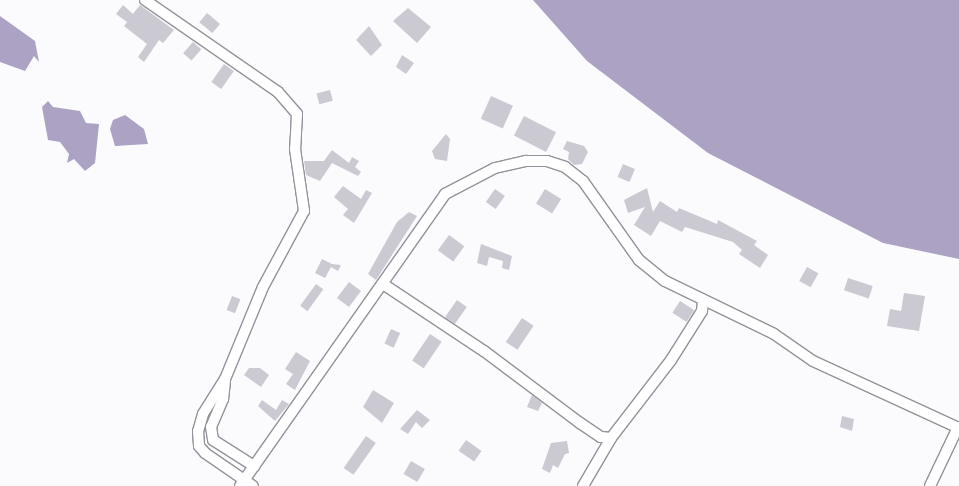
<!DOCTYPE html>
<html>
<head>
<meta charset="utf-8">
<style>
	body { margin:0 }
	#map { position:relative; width:959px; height:486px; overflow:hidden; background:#fbfbfe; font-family:"PT Sans",sans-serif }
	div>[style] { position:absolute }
	.water>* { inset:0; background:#aba2c4 }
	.building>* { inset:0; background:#cbc9d1; transform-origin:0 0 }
	.roads { filter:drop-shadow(1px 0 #949299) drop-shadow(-1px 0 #949299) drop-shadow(0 1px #949299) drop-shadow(0 -1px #949299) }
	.minor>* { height:10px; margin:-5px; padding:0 5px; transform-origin:5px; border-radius:5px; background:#fff }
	span { translate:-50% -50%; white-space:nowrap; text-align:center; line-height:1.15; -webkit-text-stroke:4px #fbfbfe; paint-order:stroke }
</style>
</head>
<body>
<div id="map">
	<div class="water">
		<div style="clip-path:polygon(533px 0,959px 0,959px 259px,883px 243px,708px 153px,587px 61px)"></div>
		<div style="clip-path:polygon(0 16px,35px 41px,39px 62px,34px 56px,25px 71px,0 62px)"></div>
		<div style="clip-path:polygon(48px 101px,53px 107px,80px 111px,86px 123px,99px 124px,95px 163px,85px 171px,74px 159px,67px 163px,69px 154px,60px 142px,48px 140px,42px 107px)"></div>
		<div style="clip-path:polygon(125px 115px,144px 129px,148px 144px,115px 146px,110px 129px,113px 120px)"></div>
	</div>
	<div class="building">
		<div style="clip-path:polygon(123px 5px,133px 14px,140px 5px,174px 30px,163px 43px,159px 40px,144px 62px,138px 57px,147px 44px,124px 26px,127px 22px,116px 14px)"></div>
		<div style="clip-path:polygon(408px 8px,431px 27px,417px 43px,393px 21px)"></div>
		<div style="left:207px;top:13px;width:17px;height:12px;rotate:40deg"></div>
		<div style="clip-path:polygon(369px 26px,382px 45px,371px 56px,356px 40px)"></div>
		<div style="left:193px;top:42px;width:11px;height:15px;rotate:41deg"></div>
		<div style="clip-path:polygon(402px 55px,414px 63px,406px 74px,396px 67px)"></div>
		<div style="left:224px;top:64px;width:12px;height:22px;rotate:35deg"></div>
		<div style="left:330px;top:90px;width:11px;height:14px;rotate:75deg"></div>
		<div style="left:491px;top:96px;width:24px;height:25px;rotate:24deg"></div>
		<div style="left:524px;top:116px;width:36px;height:22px;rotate:27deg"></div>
		<div style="clip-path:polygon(446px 134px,450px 139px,447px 161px,435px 159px,432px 151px)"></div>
		<div style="clip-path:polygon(567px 141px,584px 146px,588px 152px,582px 164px,574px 165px,568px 159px,569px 152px,563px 149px)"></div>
		<div style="clip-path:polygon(332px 150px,349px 163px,352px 157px,359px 161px,355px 167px,361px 172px,358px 176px,332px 163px,320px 181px,306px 175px,304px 161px,324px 161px)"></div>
		<div style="left:623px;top:164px;width:13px;height:14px;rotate:23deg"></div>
		<div style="clip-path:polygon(343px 186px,361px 199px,366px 190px,372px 193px,354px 223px,343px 215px,348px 209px,334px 197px)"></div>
		<div style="clip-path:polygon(647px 188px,653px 212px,660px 201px,677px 212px,679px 208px,717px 224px,718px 220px,757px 241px,754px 245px,768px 255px,760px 268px,739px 254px,742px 250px,733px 242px,685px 227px,682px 232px,660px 221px,651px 236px,634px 225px,645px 207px,628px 213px,624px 200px)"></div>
		<div style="left:495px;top:189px;width:12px;height:16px;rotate:35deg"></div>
		<div style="left:545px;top:189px;width:19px;height:17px;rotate:32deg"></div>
		<div style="clip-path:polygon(409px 212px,417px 216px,376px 280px,368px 274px,397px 222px)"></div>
		<div style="left:449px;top:235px;width:19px;height:19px;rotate:36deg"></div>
		<div style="clip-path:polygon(481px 244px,512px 256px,509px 270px,502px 268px,503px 261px,489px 257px,487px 266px,477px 263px)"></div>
		<div style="clip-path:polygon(322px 259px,332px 264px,341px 265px,338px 271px,331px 267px,325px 278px,315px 273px)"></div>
		<div style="left:807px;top:267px;width:13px;height:16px;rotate:29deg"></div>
		<div style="left:848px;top:278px;width:26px;height:13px;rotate:18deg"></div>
		<div style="left:349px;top:282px;width:15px;height:20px;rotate:37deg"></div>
		<div style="left:316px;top:284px;width:9px;height:27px;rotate:36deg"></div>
		<div style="clip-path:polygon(904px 293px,925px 296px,919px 331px,887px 326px,890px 309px,901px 311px)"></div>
		<div style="left:232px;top:296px;width:9px;height:15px;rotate:21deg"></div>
		<div style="left:457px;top:300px;width:12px;height:21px;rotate:35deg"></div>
		<div style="left:680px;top:301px;width:17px;height:14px;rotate:33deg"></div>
		<div style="left:522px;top:318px;width:14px;height:29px;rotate:34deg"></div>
		<div style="left:391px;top:329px;width:10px;height:16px;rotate:24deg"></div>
		<div style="left:430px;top:334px;width:14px;height:32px;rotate:34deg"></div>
		<div style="clip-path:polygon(296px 352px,310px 361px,295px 390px,286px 384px,293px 374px,285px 369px)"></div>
		<div style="clip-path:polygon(249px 368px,260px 368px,269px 375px,261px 387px,244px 375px)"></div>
		<div style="clip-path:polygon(373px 390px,394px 403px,382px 423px,363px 407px)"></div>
		<div style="clip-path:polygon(532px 395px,542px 403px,538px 411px,527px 407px)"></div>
		<div style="clip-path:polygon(262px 400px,276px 410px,282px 400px,289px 404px,275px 421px,258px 406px)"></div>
		<div style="clip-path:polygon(417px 410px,430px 420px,422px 428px,416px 422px,408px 434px,400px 429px)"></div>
		<div style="clip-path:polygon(842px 416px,854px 419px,852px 431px,840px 427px)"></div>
		<div style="left:366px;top:436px;width:12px;height:39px;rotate:35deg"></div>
		<div style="left:466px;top:440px;width:19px;height:13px;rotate:35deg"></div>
		<div style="clip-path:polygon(567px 441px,569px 453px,565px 454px,558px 468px,553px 465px,550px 473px,542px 469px,551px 443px)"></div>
		<div style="left:411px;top:461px;width:16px;height:15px;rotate:30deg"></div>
	</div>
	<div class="roads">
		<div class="minor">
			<div style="left:145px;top:0;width:162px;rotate:34.7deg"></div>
			<div style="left:278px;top:92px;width:29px;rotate:49deg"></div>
			<div style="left:297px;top:114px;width:35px;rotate:93deg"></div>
			<div style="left:295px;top:149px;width:63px;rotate:81.7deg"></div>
			<div style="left:304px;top:211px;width:86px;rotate:118.3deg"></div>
			<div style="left:263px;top:287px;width:100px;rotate:112.4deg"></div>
			<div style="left:225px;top:379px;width:41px;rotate:122.2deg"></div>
			<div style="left:203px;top:414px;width:18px;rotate:106deg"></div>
			<div style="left:198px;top:431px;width:15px;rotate:86deg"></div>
			<div style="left:199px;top:446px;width:9px;rotate:49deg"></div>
			<div style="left:205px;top:453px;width:58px;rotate:34.5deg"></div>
			<div style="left:383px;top:284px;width:121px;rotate:33.6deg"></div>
			<div style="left:484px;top:351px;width:120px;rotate:36.9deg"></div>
			<div style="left:580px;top:423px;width:25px;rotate:34deg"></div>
			<div style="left:601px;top:437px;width:10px;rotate:6deg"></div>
			<div style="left:225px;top:381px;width:18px;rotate:96deg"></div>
			<div style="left:223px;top:399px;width:30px;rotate:113deg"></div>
			<div style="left:211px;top:427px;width:13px;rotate:81deg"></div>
			<div style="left:213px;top:440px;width:49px;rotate:32.4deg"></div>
			<div style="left:240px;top:486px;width:357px;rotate:-54.9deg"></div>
			<div style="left:445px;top:194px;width:56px;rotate:-27.5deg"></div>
			<div style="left:495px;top:168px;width:32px;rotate:-13deg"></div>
			<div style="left:526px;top:161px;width:21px"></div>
			<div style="left:547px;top:161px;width:19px;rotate:18deg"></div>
			<div style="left:565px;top:167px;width:23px;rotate:38deg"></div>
			<div style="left:583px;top:181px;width:97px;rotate:54.7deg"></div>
			<div style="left:639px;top:260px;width:33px;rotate:39deg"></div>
			<div style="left:665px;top:281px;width:121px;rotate:25.9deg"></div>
			<div style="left:774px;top:334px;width:47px;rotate:34.7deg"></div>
			<div style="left:813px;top:361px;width:161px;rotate:24.7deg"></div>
			<div style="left:583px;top:486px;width:56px;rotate:-59.7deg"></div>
			<div style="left:611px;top:438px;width:98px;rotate:-52.4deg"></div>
			<div style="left:671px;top:360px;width:58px;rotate:-57.7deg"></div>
			<div style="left:702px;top:311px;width:10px;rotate:-84deg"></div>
			<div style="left:930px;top:486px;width:65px;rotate:-64.6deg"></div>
		</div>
	</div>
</div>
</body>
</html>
